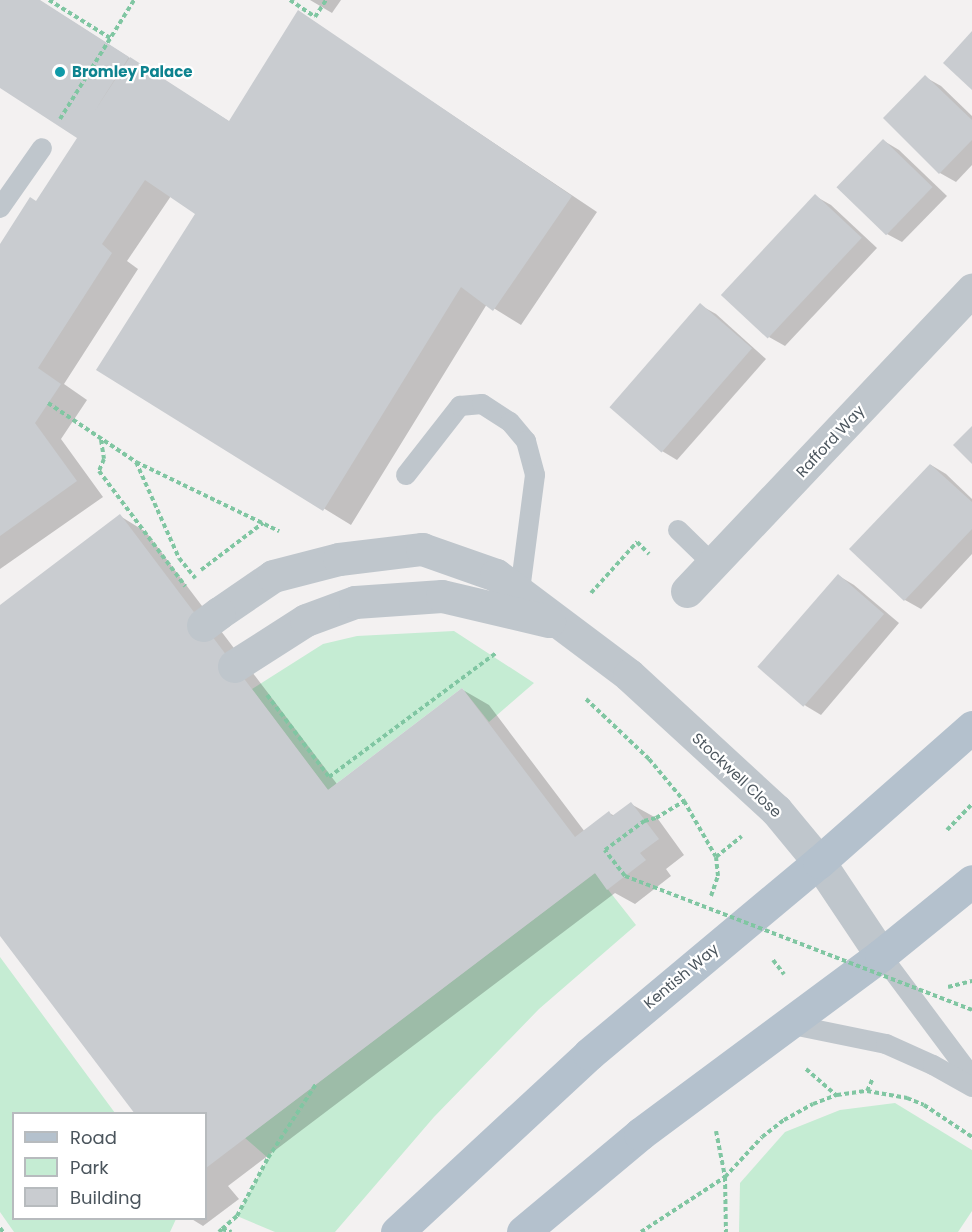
<!DOCTYPE html>
<html>
<head>
<meta charset="utf-8">
<style>
	body { margin:0 }
	#map { position:relative; width:972px; height:1232px; overflow:hidden; background:#f3f1f1; font-family:Poppins,sans-serif }
	div>[style] { position:absolute }
	.green>* { inset:0; background:#c5ecd3 }
	.shadow>* { inset:0; background:#0003 }
	.building>* { inset:0; background:#c9ccd0; transform-origin:0 0 }
	.path>* { height:4px; margin-top:-2px; transform-origin:0; background:repeating-linear-gradient(90deg,#80c6a2 0 4.5px,transparent 0 7.5px) }
	.lane>* { height:20px; margin:-10px; padding:0 10px; transform-origin:10px; border-radius:10px; background:#bfc6cc }
	.street>* { height:33px; margin:-16.5px; padding:0 16.5px; transform-origin:16.5px; border-radius:16.5px; background:#bfc6cc }
	.primary>* { height:33px; margin:-16.5px; padding:0 16.5px; transform-origin:16.5px; border-radius:16.5px; background:#b4c1cd }
	.path-bridge>* { height:4px; margin-top:-2px; transform-origin:0; background:repeating-linear-gradient(90deg,#80c6a2 0 4.5px,transparent 0 7.5px) }
	.street-bridge>* { height:33px; margin:-16.5px; padding:0 16.5px; transform-origin:16.5px; border-radius:16.5px; background:#bfc6cc }
	.dots>* { width:16px; height:16px; translate:-50% -50%; box-sizing:border-box; border:3px solid #fff; border-radius:50% }
	span { translate:-50% -50%; white-space:nowrap; text-align:center; line-height:1.15; -webkit-text-stroke:4.5px #fff; paint-order:stroke }
	.culture-label { font-size:15px; color:#0d838f; font-weight:700 }
	.left { translate:0 -50%; text-align:left }
	.street-label { font-size:15px; color:#4b555d }
	.legend { position:absolute; left:12px; top:1112px; width:195px; height:108px; box-sizing:border-box; background:#fff; border:2px solid #b7bbbe; margin:0; padding:8px 10px; list-style:none; font-size:18px; color:#4b555d }
	.legend li { display:flex; align-items:center; gap:12px; height:30px }
	.legend b { width:30px; border:2px solid #b7bbbe }
</style>
</head>
<body>
<div id="map">
	<div class="green">
		<div style="clip-path:polygon(454px 631px,534px 683px,489px 722px,462px 688px,328px 790px,252px 689px,323px 644px,357px 636px)"></div>
		<div style="clip-path:polygon(595px 873px,636px 925px,539px 1009px,434px 1117px,335px 1232px,275px 1232px,237px 1216px,268px 1158px,245px 1138px)"></div>
		<div style="clip-path:polygon(0 957px,115px 1113px,14px 1114px,14px 1218px,176px 1219px,170px 1232px,14px 1232px,0 1212px)"></div>
		<div style="clip-path:polygon(895px 1103px,972px 1150px,972px 1211px,958px 1232px,739px 1232px,740px 1183px,785px 1132px,840px 1110px)"></div>
	</div>
	<div class="shadow">
		<div style="clip-path:polygon(0 0,39px 0,230px 122px,298px 12px,597px 212px,521px 325px,487px 304px,351px 525px,98px 370px,197px 214px,171px 196px,127px 261px,138px 269px,64px 384px,87px 400px,61px 439px,103px 497px,0 569px,0 247px,37px 203px,80px 138px,0 86px)"></div>
		<div style="clip-path:polygon(310px 0,341px 0,332px 13px)"></div>
		<div style="clip-path:polygon(925px 77px,941px 86px,972px 116px,972px 165px,956px 182px,940px 173px)"></div>
		<div style="clip-path:polygon(884px 141px,899px 150px,947px 196px,902px 242px,887px 234px)"></div>
		<div style="clip-path:polygon(815px 196px,831px 205px,877px 248px,785px 346px,769px 337px)"></div>
		<div style="clip-path:polygon(700px 305px,716px 314px,766px 359px,677px 460px,662px 451px)"></div>
		<div style="clip-path:polygon(931px 465px,946px 474px,972px 499px,972px 554px,921px 609px,905px 600px,852px 549px)"></div>
		<div style="clip-path:polygon(120px 516px,146px 532px,337px 784px,463px 690px,489px 705px,585px 832px,609px 813px,615px 816px,631px 804px,658px 819px,684px 855px,666px 869px,671px 876px,635px 904px,615px 893px,228px 1186px,239px 1199px,203px 1226px,190px 1218px,206px 1218px,206px 1114px,0 933px,0 607px)"></div>
		<div style="clip-path:polygon(839px 576px,854px 585px,899px 623px,821px 715px,806px 706px,761px 668px)"></div>
	</div>
	<div class="building">
		<div style="clip-path:polygon(0 0,40px 0,129px 57px,94px 112px,130px 57px,229px 121px,298px 10px,572px 196px,493px 311px,461px 287px,323px 511px,96px 370px,195px 214px,145px 180px,102px 244px,112px 253px,38px 368px,61px 384px,35px 423px,77px 481px,0 536px,0 244px,30px 197px,36px 201px,77px 138px,0 88px)"></div>
		<div style="clip-path:polygon(972px 31px,972px 90px,943px 63px)"></div>
		<div style="clip-path:polygon(925px 75px,972px 120px,972px 140px,939px 174px,883px 118px)"></div>
		<div style="left:883px;top:139px;width:69px;height:67px;rotate:44deg"></div>
		<div style="left:815px;top:194px;width:64px;height:138px;rotate:43deg"></div>
		<div style="left:700px;top:303px;width:69px;height:138px;rotate:41deg"></div>
		<div style="clip-path:polygon(972px 426px,972px 464px,953px 445px)"></div>
		<div style="clip-path:polygon(930px 464px,972px 502px,972px 529px,904px 601px,849px 549px)"></div>
		<div style="clip-path:polygon(120px 514px,328px 790px,462px 688px,575px 837px,609px 811px,612px 816px,631px 802px,659px 839px,640px 853px,646px 860px,607px 890px,595px 873px,206px 1168px,206px 1114px,135px 1114px,0 936px,0 605px)"></div>
		<div style="left:838px;top:574px;width:61px;height:123px;rotate:41deg"></div>
	</div>
	<div class="path">
		<div style="left:49px;top:0;width:72px;rotate:31.9deg"></div>
		<div style="left:290px;top:0;width:30px;rotate:34deg"></div>
		<div style="left:315px;top:17px;width:20px;rotate:-57deg"></div>
		<div style="left:60px;top:119px;width:140px;rotate:-58.1deg"></div>
		<div style="left:48px;top:403px;width:106px;rotate:33.8deg"></div>
		<div style="left:136px;top:462px;width:159px;rotate:25.8deg"></div>
		<div style="left:101px;top:440px;width:19px;rotate:81deg"></div>
		<div style="left:104px;top:459px;width:13px;rotate:113deg"></div>
		<div style="left:99px;top:471px;width:144px;rotate:53.2deg"></div>
		<div style="left:136px;top:462px;width:105px;rotate:65.9deg"></div>
		<div style="left:179px;top:558px;width:26px;rotate:51deg"></div>
		<div style="left:201px;top:570px;width:78px;rotate:-37.2deg"></div>
		<div style="left:591px;top:593px;width:69px;rotate:-48deg"></div>
		<div style="left:637px;top:542px;width:17px;rotate:45deg"></div>
		<div style="left:267px;top:695px;width:103px;rotate:52.9deg"></div>
		<div style="left:329px;top:777px;width:208px;rotate:-36.6deg"></div>
		<div style="left:586px;top:699px;width:87px;rotate:43.6deg"></div>
		<div style="left:649px;top:759px;width:55px;rotate:50.2deg"></div>
		<div style="left:684px;top:801px;width:64px;rotate:60.3deg"></div>
		<div style="left:947px;top:830px;width:36px;rotate:-46deg"></div>
		<div style="left:625px;top:876px;width:33px;rotate:-128deg"></div>
		<div style="left:605px;top:850px;width:49px;rotate:-36.6deg"></div>
		<div style="left:644px;top:821px;width:12px;rotate:-14deg"></div>
		<div style="left:656px;top:818px;width:33px;rotate:-31deg"></div>
		<div style="left:711px;top:896px;width:21px;rotate:-71deg"></div>
		<div style="left:718px;top:876px;width:19px;rotate:-96deg"></div>
		<div style="left:716px;top:857px;width:33px;rotate:-39deg"></div>
		<div style="left:773px;top:960px;width:18px;rotate:52deg"></div>
		<div style="left:948px;top:987px;width:25px;rotate:-14deg"></div>
		<div style="left:806px;top:1069px;width:40px;rotate:41deg"></div>
		<div style="left:867px;top:1091px;width:14px;rotate:-65deg"></div>
		<div style="left:716px;top:1131px;width:47px;rotate:78.9deg"></div>
		<div style="left:725px;top:1177px;width:55px;rotate:89deg"></div>
		<div style="left:0;top:1228px;width:5px;rotate:53deg"></div>
		<div style="left:222px;top:1229px;width:20px;rotate:-41deg"></div>
		<div style="left:237px;top:1216px;width:66px;rotate:-61.9deg"></div>
		<div style="left:268px;top:1158px;width:88px;rotate:-57deg"></div>
		<div style="left:219px;top:1232px;width:4px;rotate:-45deg"></div>
		<div style="left:222px;top:1229px;width:10px;rotate:17deg"></div>
		<div style="left:641px;top:1232px;width:100px;rotate:-33.2deg"></div>
		<div style="left:725px;top:1177px;width:54px;rotate:-47.2deg"></div>
		<div style="left:762px;top:1137px;width:28px;rotate:-38deg"></div>
		<div style="left:784px;top:1120px;width:33px;rotate:-29deg"></div>
		<div style="left:813px;top:1104px;width:26px;rotate:-21deg"></div>
		<div style="left:837px;top:1095px;width:30px;rotate:-8deg"></div>
		<div style="left:867px;top:1091px;width:41px;rotate:9.9deg"></div>
		<div style="left:907px;top:1098px;width:18px;rotate:22deg"></div>
		<div style="left:924px;top:1105px;width:58px;rotate:33.7deg"></div>
	</div>
	<div class="lane">
		<div style="left:0;top:208px;width:73px;rotate:-55deg"></div>
		<div style="left:406px;top:475px;width:88px;rotate:-52deg"></div>
		<div style="left:460px;top:406px;width:22px;rotate:-5deg"></div>
		<div style="left:482px;top:404px;width:33px;rotate:33deg"></div>
		<div style="left:510px;top:422px;width:25px;rotate:50deg"></div>
		<div style="left:526px;top:441px;width:35px;rotate:75deg"></div>
		<div style="left:535px;top:475px;width:125px;rotate:97.4deg"></div>
		<div style="left:678px;top:530px;width:50px;rotate:44.2deg"></div>
		<div style="left:881px;top:955px;width:152px;rotate:53.3deg"></div>
		<div style="left:788px;top:1024px;width:100px;rotate:11.5deg"></div>
		<div style="left:886px;top:1044px;width:51px;rotate:24.1deg"></div>
		<div style="left:933px;top:1065px;width:45px;rotate:29.4deg"></div>
	</div>
	<div class="street">
		<div style="left:687px;top:591px;width:415px;rotate:-46.6deg"></div>
		<div style="left:219px;top:613px;width:65px;rotate:-34.4deg"></div>
		<div style="left:273px;top:576px;width:68px;rotate:-14.4deg"></div>
		<div style="left:339px;top:559px;width:84px;rotate:-6.9deg"></div>
		<div style="left:422px;top:549px;width:78px;rotate:19.4deg"></div>
		<div style="left:496px;top:575px;width:166px;rotate:36.9deg"></div>
		<div style="left:629px;top:675px;width:200px;rotate:42.6deg"></div>
		<div style="left:776px;top:810px;width:67px;rotate:50.4deg"></div>
		<div style="left:819px;top:862px;width:112px;rotate:56.3deg"></div>
		<div style="left:234px;top:666px;width:85px;rotate:-32.6deg"></div>
		<div style="left:306px;top:620px;width:52px;rotate:-20.2deg"></div>
		<div style="left:355px;top:602px;width:87px;rotate:-3.9deg"></div>
		<div style="left:442px;top:596px;width:110px;rotate:13.2deg"></div>
	</div>
	<div class="primary">
		<div style="left:397px;top:1232px;width:262px;rotate:-42.8deg"></div>
		<div style="left:589px;top:1054px;width:300px;rotate:-39.9deg"></div>
		<div style="left:819px;top:862px;width:204px;rotate:-41.4deg"></div>
		<div style="left:523px;top:1232px;width:153px;rotate:-39.9deg"></div>
		<div style="left:640px;top:1134px;width:300px;rotate:-36.6deg"></div>
		<div style="left:881px;top:955px;width:117px;rotate:-39.1deg"></div>
	</div>
	<div class="path-bridge">
		<div style="left:625px;top:876px;width:372px;rotate:21.1deg"></div>
	</div>
	<div class="street-bridge">
		<div style="left:203px;top:625px;width:20px;rotate:-37deg"></div>
	</div>
	<div class="dots">
		<div style="left:60px;top:72px;background:#0f9aa8"></div>
	</div>
	<div class="culture-label">
		<span class="left" style="left:72px;top:72px">Bromley Palace</span>
	</div>
	<div class="street-label">
		<span style="left:830px;top:441px;rotate:-47deg">Rafford Way</span>
		<span style="left:737px;top:775px;rotate:43deg">Stockwell Close</span>
		<span style="left:681px;top:976px;rotate:-40deg">Kentish Way</span>
	</div>
	<ul class="legend">
	<li><b style="height:8px;background:#b4c1cd"></b>Road</li>
	<li><b style="height:16px;background:#c5ecd3"></b>Park</li>
	<li><b style="height:16px;background:#c9ccd0"></b>Building</li>
	</ul>
</div>
</body>
</html>
